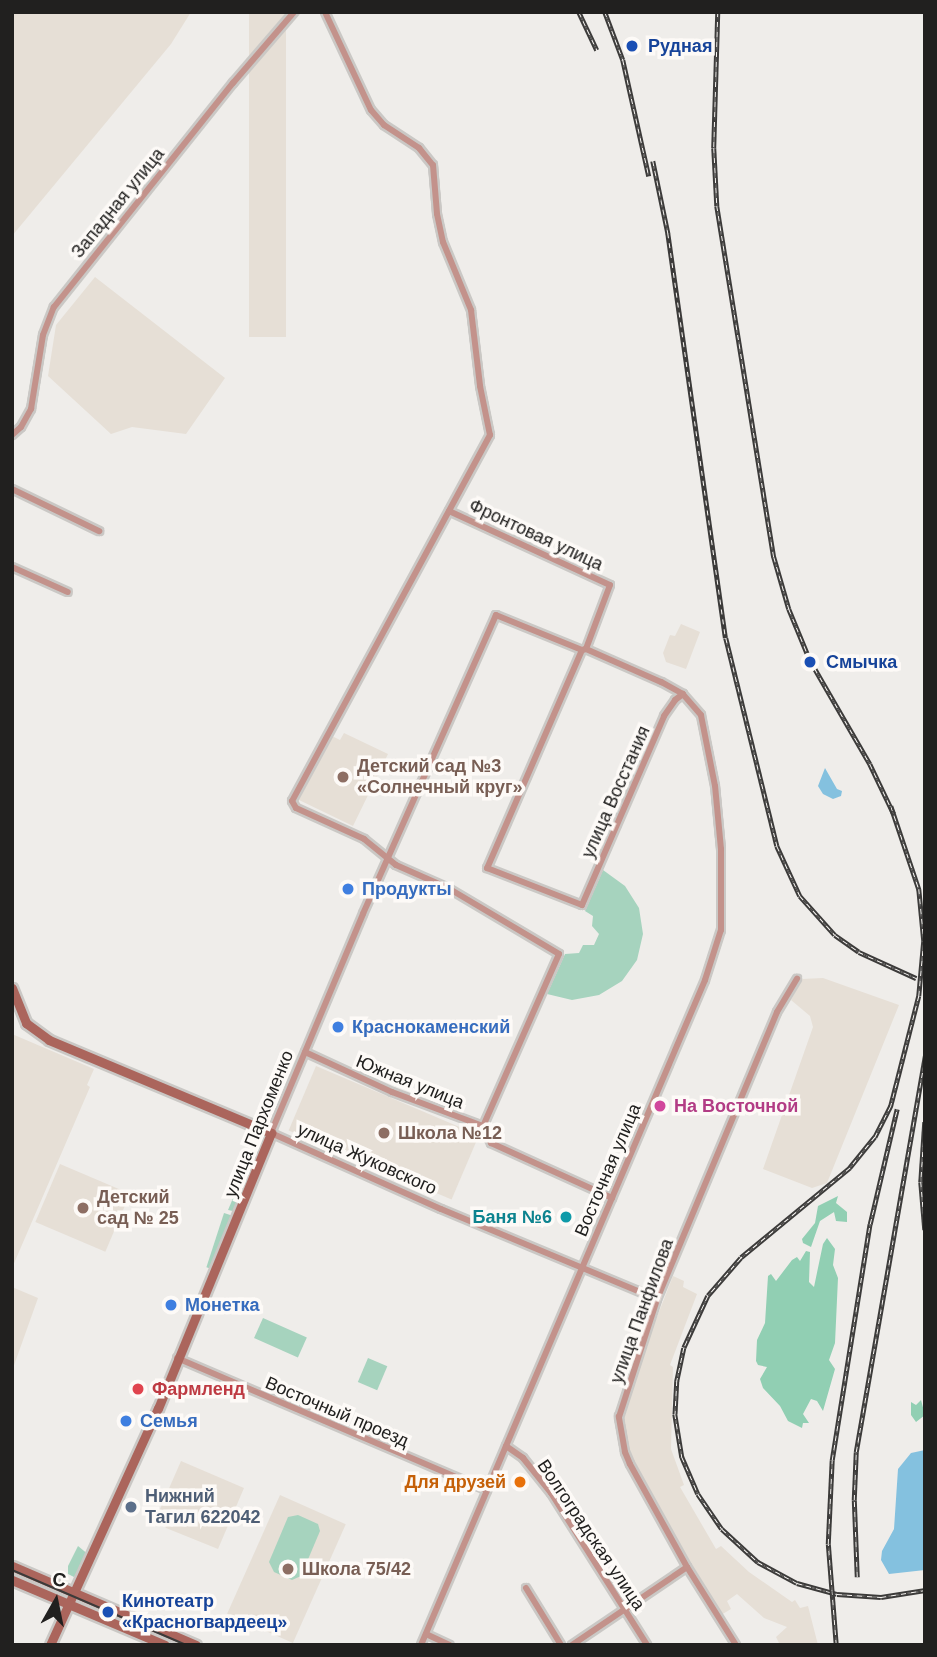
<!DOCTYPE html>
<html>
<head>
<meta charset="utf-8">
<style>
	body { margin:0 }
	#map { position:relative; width:937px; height:1657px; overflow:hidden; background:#efedea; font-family:Arial,sans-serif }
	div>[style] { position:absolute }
	.built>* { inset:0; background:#e6dfd6; transform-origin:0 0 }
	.green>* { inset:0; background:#a6d3be; transform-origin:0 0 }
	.forest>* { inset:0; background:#91cfb3 }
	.water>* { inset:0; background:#84c1df }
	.roads { filter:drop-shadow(2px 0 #cac8c5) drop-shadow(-2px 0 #cac8c5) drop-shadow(0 2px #cac8c5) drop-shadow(0 -2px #cac8c5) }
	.street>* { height:6px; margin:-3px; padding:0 3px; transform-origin:3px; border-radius:3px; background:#c3928b }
	.secondary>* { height:9px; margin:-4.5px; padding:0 4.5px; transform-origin:4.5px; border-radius:4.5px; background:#ab655c }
	.tram>* { height:2px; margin:-1px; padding:0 1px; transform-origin:1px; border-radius:1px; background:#3c3b3a }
	.rail>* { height:4.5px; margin-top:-2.25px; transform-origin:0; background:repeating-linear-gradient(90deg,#fdfaf7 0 5px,#3c3b3a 0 10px); box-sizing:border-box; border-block:2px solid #3c3b3a }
	.dots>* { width:19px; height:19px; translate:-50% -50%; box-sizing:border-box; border:4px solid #fdfaf7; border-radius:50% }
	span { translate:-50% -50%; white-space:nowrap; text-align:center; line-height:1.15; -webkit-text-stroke:7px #fdfaf7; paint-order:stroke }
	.transit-label { font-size:18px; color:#164399; font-weight:700 }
	.left { translate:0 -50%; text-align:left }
	.street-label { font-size:18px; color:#21201f }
	.education-label { font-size:18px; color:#785e54; font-weight:700 }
	.shop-label { font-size:18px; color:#366cbe; font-weight:700 }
	.hotel-label { font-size:18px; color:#b23c85; font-weight:700 }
	.culture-label { font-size:18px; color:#0d838f; font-weight:700 }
	.right { translate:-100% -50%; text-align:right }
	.health-label { font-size:18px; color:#be3a42; font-weight:700 }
	.food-label { font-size:18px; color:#c56008; font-weight:700 }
	.service-label { font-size:18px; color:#4e5e75; font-weight:700 }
	.frame { position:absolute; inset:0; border:14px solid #21201f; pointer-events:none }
	.north { position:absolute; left:21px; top:1566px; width:70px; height:70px; -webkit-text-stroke:5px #fdfaf7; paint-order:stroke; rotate:9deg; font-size:19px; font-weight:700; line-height:28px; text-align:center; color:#21201f }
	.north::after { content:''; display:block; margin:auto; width:24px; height:32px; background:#21201f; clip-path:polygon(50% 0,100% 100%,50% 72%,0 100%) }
</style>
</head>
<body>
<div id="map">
	<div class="built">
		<div style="clip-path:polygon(12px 12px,191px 12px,171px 44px,12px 236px)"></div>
		<div style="left:249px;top:12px;width:37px;height:325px"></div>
		<div style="clip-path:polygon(95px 277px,225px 378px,186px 434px,132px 427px,111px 434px,48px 376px,56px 325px)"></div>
		<div style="clip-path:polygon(681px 624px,700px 632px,686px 669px,666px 662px,663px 653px,670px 635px,675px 636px)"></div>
		<div style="clip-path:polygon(344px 733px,388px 754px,353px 826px,299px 800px,330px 735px,340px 740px)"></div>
		<div style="clip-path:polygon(823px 978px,899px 1005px,827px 1183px,812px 1188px,763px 1169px,813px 1027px,810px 1016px,791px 1000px,802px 979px)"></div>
		<div style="clip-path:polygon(12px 1034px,94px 1069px,87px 1085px,90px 1087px,12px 1268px)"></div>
		<div style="left:316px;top:1066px;width:177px;height:70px;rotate:23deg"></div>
		<div style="left:60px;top:1164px;width:76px;height:63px;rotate:23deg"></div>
		<div style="clip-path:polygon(673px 1276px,684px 1281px,683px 1287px,697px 1294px,670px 1365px,673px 1367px,671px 1449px,684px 1485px,680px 1487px,716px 1549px,721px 1546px,749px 1572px,792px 1602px,795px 1600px,800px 1608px,808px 1606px,818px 1645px,780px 1645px,776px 1637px,787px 1627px,764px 1618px,737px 1594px,727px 1601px,731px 1609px,721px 1615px,629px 1459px,623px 1417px,646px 1345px)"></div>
		<div style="clip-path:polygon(12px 1287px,38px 1298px,12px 1371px)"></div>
		<div style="clip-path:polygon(181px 1461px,244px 1488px,218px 1549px,166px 1528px,157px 1516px)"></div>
		<div style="left:280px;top:1495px;width:72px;height:130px;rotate:24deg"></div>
	</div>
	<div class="green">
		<div style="clip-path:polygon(603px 870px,625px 886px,639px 908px,643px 934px,637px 960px,622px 981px,599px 995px,572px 1000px,547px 994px,565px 954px,579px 953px,583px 945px,594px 945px,599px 934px,592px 926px,593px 916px,585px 911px)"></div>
		<div style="clip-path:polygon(255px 1146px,261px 1148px,233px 1211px,228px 1210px)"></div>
		<div style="left:224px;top:1213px;width:9px;height:57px;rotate:18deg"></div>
		<div style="left:263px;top:1318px;width:48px;height:22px;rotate:24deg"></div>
		<div style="left:368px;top:1358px;width:21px;height:26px;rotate:23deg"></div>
		<div style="clip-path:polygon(298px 1515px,318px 1524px,320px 1531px,301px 1576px,292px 1580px,274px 1572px,269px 1562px,288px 1517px)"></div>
		<div style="clip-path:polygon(78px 1546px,89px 1555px,74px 1577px,68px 1574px,68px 1566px)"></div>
	</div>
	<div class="forest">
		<div style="clip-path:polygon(838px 1196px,836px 1203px,847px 1212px,847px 1222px,836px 1221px,834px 1212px,820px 1221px,811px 1247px,803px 1243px,802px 1239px,815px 1223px,818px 1206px)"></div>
		<div style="clip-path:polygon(827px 1238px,835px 1249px,833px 1265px,838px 1278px,835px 1343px,829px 1360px,835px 1369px,823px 1411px,817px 1401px,811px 1399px,803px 1414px,809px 1423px,803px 1423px,802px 1428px,788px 1421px,780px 1406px,763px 1388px,760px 1379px,767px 1367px,758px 1365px,756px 1361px,757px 1340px,765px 1323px,768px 1276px,771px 1274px,776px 1281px,792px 1260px,797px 1257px,800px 1261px,806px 1251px,810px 1252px,809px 1282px,814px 1287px,823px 1244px)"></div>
		<div style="clip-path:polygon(921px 1400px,925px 1415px,916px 1422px,911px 1415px,911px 1402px,916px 1405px)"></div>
	</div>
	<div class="water">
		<div style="clip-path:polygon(825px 768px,837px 789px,842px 791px,841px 796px,833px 799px,823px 794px,818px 786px)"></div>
		<div style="clip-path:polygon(925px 1450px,925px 1570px,889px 1574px,881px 1560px,882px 1551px,894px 1529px,898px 1469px,911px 1453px)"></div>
	</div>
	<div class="roads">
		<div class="street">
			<div style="left:325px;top:12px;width:108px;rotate:64.9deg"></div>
			<div style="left:371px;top:110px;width:20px;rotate:49deg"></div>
			<div style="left:384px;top:125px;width:42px;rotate:33.3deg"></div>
			<div style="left:419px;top:148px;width:22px;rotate:51deg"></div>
			<div style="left:433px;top:165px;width:49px;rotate:85.3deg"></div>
			<div style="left:437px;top:214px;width:29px;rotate:78deg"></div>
			<div style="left:443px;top:242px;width:74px;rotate:67.6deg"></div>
			<div style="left:471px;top:310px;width:77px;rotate:83.2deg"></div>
			<div style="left:480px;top:386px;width:50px;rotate:78.5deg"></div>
			<div style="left:490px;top:435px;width:416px;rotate:118.4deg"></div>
			<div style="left:292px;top:801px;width:8px;rotate:60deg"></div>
			<div style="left:296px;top:808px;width:75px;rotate:24.5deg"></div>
			<div style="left:364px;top:839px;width:41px;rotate:39.1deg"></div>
			<div style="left:396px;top:865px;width:57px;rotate:23.9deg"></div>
			<div style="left:448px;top:888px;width:129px;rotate:30.7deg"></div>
			<div style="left:559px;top:954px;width:188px;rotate:113.8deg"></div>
			<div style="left:12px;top:435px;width:12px;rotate:-42deg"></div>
			<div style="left:21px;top:427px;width:21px;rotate:-61deg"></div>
			<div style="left:31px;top:409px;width:75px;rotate:-80.8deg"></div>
			<div style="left:43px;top:335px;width:30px;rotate:-69deg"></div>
			<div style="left:54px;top:307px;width:287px;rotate:-51.4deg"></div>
			<div style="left:233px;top:83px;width:94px;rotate:-49.3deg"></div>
			<div style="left:12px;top:489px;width:97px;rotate:25.8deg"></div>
			<div style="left:449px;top:511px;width:177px;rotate:24.7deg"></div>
			<div style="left:610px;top:585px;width:68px;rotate:110.6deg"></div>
			<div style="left:586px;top:649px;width:4px;rotate:166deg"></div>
			<div style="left:582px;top:650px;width:238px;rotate:113.5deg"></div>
			<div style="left:487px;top:868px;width:102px;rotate:21.3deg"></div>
			<div style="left:582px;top:905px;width:206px;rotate:-66.5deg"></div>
			<div style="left:664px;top:716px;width:19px;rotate:-55deg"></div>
			<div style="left:675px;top:700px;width:10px;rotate:-37deg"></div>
			<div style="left:12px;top:567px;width:61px;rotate:24.1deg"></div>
			<div style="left:582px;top:650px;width:93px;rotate:-157.9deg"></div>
			<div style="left:496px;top:615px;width:327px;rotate:114deg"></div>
			<div style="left:363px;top:914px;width:238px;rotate:112.8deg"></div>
			<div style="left:271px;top:1133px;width:186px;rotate:24.1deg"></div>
			<div style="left:441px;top:1209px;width:234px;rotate:22.6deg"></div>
			<div style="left:305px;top:1052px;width:96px;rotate:24.7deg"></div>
			<div style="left:392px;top:1092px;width:97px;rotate:20.5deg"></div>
			<div style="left:483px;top:1126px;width:19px;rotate:65deg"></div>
			<div style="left:491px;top:1143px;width:133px;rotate:24.4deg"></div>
			<div style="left:177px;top:1358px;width:337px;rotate:23.1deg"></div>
			<div style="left:506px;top:1446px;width:21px;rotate:35deg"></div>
			<div style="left:523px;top:1458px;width:45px;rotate:51.3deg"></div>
			<div style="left:551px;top:1493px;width:180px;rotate:57.7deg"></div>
			<div style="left:526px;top:1588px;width:67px;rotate:58.4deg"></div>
			<div style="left:426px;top:1634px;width:26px;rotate:25deg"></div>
			<div style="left:421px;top:1645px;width:723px;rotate:-66.87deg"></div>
			<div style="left:705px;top:980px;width:52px;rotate:-72.3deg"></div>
			<div style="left:721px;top:930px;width:81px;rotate:-90deg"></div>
			<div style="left:721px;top:849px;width:63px;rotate:-95.4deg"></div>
			<div style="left:715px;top:786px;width:72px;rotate:-101.2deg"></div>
			<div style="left:701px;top:715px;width:28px;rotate:-131deg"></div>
			<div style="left:683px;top:694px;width:25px;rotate:-151deg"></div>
			<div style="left:661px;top:682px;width:82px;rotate:-156.3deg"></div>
			<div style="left:572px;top:1645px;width:139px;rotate:-34.1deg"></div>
			<div style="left:736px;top:1645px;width:92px;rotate:-122.1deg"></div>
			<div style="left:687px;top:1567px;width:118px;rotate:-119deg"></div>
			<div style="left:630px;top:1464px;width:13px;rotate:-113deg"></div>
			<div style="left:625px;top:1452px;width:36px;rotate:-100deg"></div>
			<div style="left:619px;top:1417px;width:124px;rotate:-72.1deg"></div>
			<div style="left:657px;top:1299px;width:311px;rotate:-67.3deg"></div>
			<div style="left:777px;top:1012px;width:39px;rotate:-59deg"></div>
		</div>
		<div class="secondary">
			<div style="left:12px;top:988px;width:38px;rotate:68deg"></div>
			<div style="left:26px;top:1023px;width:29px;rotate:36deg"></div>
			<div style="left:49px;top:1040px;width:241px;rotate:22.7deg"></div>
			<div style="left:271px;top:1133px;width:297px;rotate:112.3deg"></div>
			<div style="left:158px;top:1408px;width:260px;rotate:114.5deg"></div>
			<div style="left:12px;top:1566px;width:200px;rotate:23.2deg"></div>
			<div style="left:12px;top:1580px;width:166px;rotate:23deg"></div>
		</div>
	</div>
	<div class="tram">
		<div style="left:12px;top:1570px;width:189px;rotate:23.3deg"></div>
	</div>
	<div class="rail">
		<div style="left:579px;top:12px;width:42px;rotate:64.7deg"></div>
		<div style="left:605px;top:12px;width:51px;rotate:69.4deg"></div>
		<div style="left:623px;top:60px;width:119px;rotate:77.4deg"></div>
		<div style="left:718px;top:12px;width:136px;rotate:91.7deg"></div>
		<div style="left:714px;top:148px;width:58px;rotate:87deg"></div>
		<div style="left:717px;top:206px;width:356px;rotate:80.8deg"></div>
		<div style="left:774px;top:557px;width:54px;rotate:73.9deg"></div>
		<div style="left:789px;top:609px;width:55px;rotate:67.6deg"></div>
		<div style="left:810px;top:660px;width:120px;rotate:60deg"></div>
		<div style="left:870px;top:764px;width:55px;rotate:64.4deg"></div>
		<div style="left:653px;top:161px;width:74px;rotate:78.2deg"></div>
		<div style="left:668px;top:233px;width:409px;rotate:81.9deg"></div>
		<div style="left:726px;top:638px;width:214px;rotate:76.2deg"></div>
		<div style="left:777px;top:846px;width:55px;rotate:65.3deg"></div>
		<div style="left:800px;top:896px;width:52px;rotate:48.1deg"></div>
		<div style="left:835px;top:935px;width:29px;rotate:35deg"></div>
		<div style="left:859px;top:952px;width:63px;rotate:24.5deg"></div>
		<div style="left:891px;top:806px;width:88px;rotate:71.4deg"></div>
		<div style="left:919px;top:889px;width:52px;rotate:84.5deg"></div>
		<div style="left:924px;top:941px;width:55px;rotate:95.2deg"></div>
		<div style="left:919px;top:996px;width:114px;rotate:104.3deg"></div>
		<div style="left:891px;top:1106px;width:35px;rotate:117deg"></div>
		<div style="left:875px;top:1137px;width:40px;rotate:129deg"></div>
		<div style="left:850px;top:1168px;width:141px;rotate:140.5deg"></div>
		<div style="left:741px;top:1258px;width:50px;rotate:131deg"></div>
		<div style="left:708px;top:1296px;width:57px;rotate:114.8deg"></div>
		<div style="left:684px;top:1348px;width:34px;rotate:102deg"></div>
		<div style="left:677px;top:1381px;width:33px;rotate:93deg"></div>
		<div style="left:675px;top:1414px;width:44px;rotate:80.8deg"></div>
		<div style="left:682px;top:1457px;width:40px;rotate:66.6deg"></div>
		<div style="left:698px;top:1494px;width:42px;rotate:55.6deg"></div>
		<div style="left:722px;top:1529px;width:49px;rotate:42.5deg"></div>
		<div style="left:758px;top:1562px;width:44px;rotate:28.3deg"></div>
		<div style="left:797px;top:1583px;width:41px;rotate:15.4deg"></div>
		<div style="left:837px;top:1594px;width:44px;rotate:3.9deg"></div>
		<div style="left:881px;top:1597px;width:45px;rotate:-9deg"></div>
		<div style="left:925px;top:1122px;width:60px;rotate:93.8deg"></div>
		<div style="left:921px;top:1182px;width:48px;rotate:85.2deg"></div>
		<div style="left:857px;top:1577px;width:77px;rotate:-92.2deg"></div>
		<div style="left:854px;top:1500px;width:48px;rotate:-87.6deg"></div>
		<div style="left:856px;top:1452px;width:402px;rotate:-80.1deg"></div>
		<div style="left:836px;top:1645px;width:101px;rotate:-94.5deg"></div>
		<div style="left:828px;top:1544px;width:84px;rotate:-87.3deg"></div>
		<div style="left:832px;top:1460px;width:239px;rotate:-80.9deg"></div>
		<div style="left:870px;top:1224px;width:118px;rotate:-76.8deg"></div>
	</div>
	<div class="dots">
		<div style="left:632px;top:46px;background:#1a4fb4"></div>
		<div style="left:810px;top:662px;background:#1a4fb4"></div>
		<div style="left:343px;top:777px;background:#8d6e63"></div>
		<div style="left:348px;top:889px;background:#3f7fe0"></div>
		<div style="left:338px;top:1027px;background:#3f7fe0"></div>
		<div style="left:660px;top:1106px;background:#d1479c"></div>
		<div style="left:384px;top:1133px;background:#8d6e63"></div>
		<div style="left:83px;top:1208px;background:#8d6e63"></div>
		<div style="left:566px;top:1217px;background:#0f9aa8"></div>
		<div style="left:171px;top:1305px;background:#3f7fe0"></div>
		<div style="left:138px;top:1389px;background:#e0444e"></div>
		<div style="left:126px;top:1421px;background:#3f7fe0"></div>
		<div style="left:520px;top:1482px;background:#e8710a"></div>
		<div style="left:131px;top:1507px;background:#5c6f8a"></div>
		<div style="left:288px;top:1569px;background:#8d6e63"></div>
		<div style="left:108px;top:1612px;background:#1a4fb4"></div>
	</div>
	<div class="transit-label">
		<span class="left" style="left:648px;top:46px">Рудная</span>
		<span class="left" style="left:826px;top:662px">Смычка</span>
		<span class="left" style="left:122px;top:1612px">Кинотеатр<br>«Красногвардеец»</span>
	</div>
	<div class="street-label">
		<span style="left:118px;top:203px;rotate:-51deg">Западная улица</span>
		<span style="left:536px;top:535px;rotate:25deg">Фронтовая улица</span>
		<span style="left:616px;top:792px;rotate:-66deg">улица Восстания</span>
		<span style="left:410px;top:1082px;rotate:22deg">Южная улица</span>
		<span style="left:259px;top:1124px;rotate:-68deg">улица Пархоменко</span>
		<span style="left:367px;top:1159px;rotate:24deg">улица Жуковского</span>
		<span style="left:608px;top:1170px;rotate:-67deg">Восточная улица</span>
		<span style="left:642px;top:1311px;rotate:-70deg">улица Панфилова</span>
		<span style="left:337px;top:1412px;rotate:23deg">Восточный проезд</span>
		<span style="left:591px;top:1535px;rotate:56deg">Волгоградская улица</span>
	</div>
	<div class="education-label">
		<span class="left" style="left:357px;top:777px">Детский сад №3<br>«Солнечный круг»</span>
		<span class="left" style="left:398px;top:1133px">Школа №12</span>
		<span class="left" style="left:97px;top:1208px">Детский<br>сад № 25</span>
		<span class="left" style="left:302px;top:1569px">Школа 75/42</span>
	</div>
	<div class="shop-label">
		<span class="left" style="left:362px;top:889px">Продукты</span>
		<span class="left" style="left:352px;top:1027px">Краснокаменский</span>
		<span class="left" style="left:185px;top:1305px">Монетка</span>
		<span class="left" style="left:140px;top:1421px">Семья</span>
	</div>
	<div class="hotel-label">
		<span class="left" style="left:674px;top:1106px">На Восточной</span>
	</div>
	<div class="culture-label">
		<span class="right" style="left:552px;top:1217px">Баня №6</span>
	</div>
	<div class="health-label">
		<span class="left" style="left:152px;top:1389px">Фармленд</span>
	</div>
	<div class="food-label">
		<span class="right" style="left:506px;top:1482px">Для друзей</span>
	</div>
	<div class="service-label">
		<span class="left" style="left:145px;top:1507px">Нижний<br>Тагил 622042</span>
	</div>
	<div class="frame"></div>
	<div class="north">С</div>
</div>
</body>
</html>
